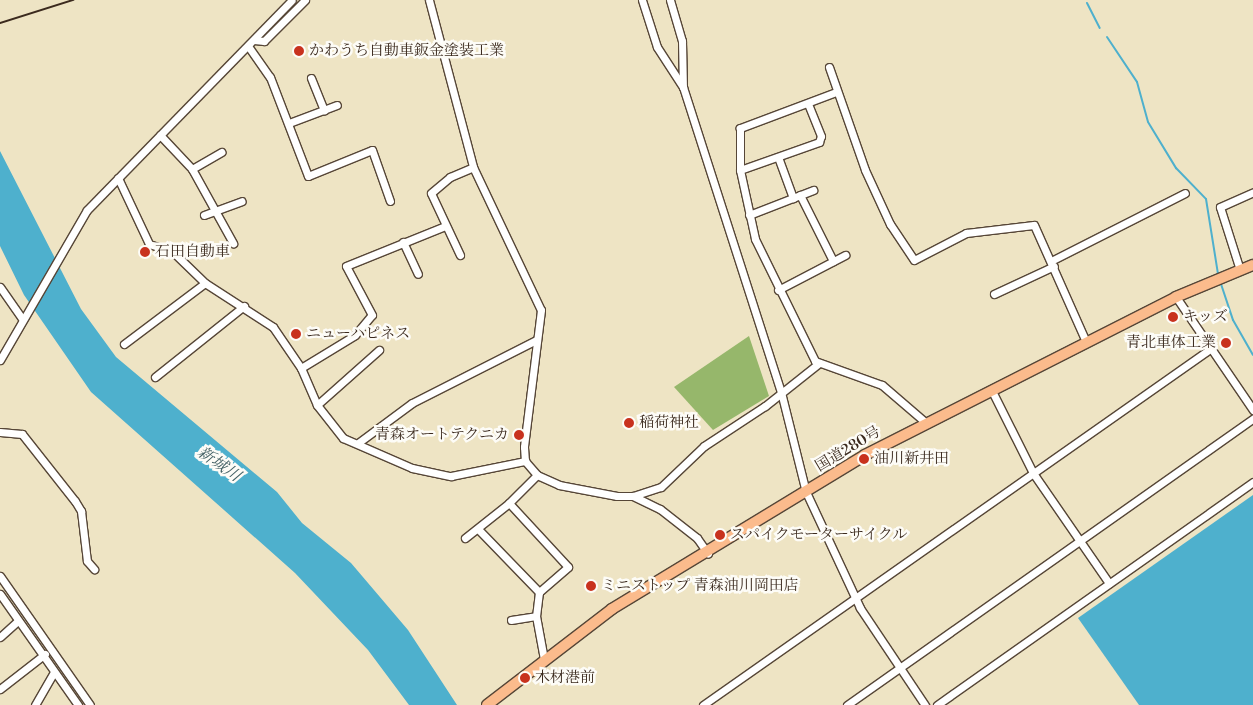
<!DOCTYPE html>
<html>
<head>
<meta charset="utf-8">
<style>
	body { margin:0 }
	#map { position:relative; width:1253px; height:705px; overflow:hidden; background:#eee4c4; font-family:"Libre Bodoni","Noto Serif JP",serif }
	div>[style] { position:absolute }
	.forest>* { inset:0; background:#96b76b }
	.water>* { inset:0; background:#4eb0cd }
	.stream>* { height:2px; margin:-1px; padding:0 1px; transform-origin:1px; border-radius:1px; background:#4eb0cd }
	.roads { filter:drop-shadow(1px 0 #564637) drop-shadow(-1px 0 #564637) drop-shadow(0 1px #564637) drop-shadow(0 -1px #564637) }
	.minor>* { height:7px; margin:-3.5px; padding:0 3.5px; transform-origin:3.5px; border-radius:3.5px; background:#fff }
	.highway>* { height:10px; margin:-5px; padding:0 5px; transform-origin:5px; border-radius:5px; background:#fbbb8c }
	.rail>* { height:2px; margin:-1px; padding:0 1px; transform-origin:1px; border-radius:1px; background:#3b2a1e }
	.dots>* { width:14px; height:14px; translate:-50% -50%; box-sizing:border-box; border:2px solid #fdfcf7; border-radius:50% }
	span { translate:-50% -50%; white-space:nowrap; text-align:center; line-height:1.15; -webkit-text-stroke:5px #fdfcf7; paint-order:stroke }
	.poi-label { font-size:15px; color:#3b2a1e }
	.left { translate:0 -50%; text-align:left }
	.right { translate:-100% -50%; text-align:right }
	.street-label { font-size:15px; color:#3b2a1e }
	.water-label { font-size:16px; color:#436064; font-style:italic }
</style>
</head>
<body>
<div id="map">
	<div class="forest">
		<div style="clip-path:polygon(749px 336px,769px 396px,713px 430px,674px 387px)"></div>
	</div>
	<div class="water">
		<div style="clip-path:polygon(0 151px,81px 309px,116px 357px,277px 492px,302px 523px,351px 563px,408px 630px,457px 705px,409px 705px,368px 650px,295px 573px,91px 392px,24px 295px,0 246px)"></div>
		<div style="clip-path:polygon(1253px 495px,1253px 705px,1139px 705px,1078px 618px)"></div>
	</div>
	<div class="stream">
		<div style="left:1087px;top:3px;width:28px;rotate:63deg"></div>
		<div style="left:1107px;top:37px;width:54px;rotate:56.3deg"></div>
		<div style="left:1137px;top:82px;width:41px;rotate:74.6deg"></div>
		<div style="left:1148px;top:122px;width:54px;rotate:58.7deg"></div>
		<div style="left:1176px;top:168px;width:43px;rotate:45.9deg"></div>
		<div style="left:1206px;top:199px;width:76px;rotate:80.9deg"></div>
		<div style="left:1220px;top:281px;width:41px;rotate:71.6deg"></div>
		<div style="left:1233px;top:320px;width:40px;rotate:60.3deg"></div>
	</div>
	<div class="roads">
		<div class="minor">
			<div style="left:429px;top:0;width:173px;rotate:75.2deg"></div>
			<div style="left:473px;top:167px;width:158px;rotate:64.6deg"></div>
			<div style="left:541px;top:310px;width:138px;rotate:97.1deg"></div>
			<div style="left:524px;top:447px;width:14px;rotate:86deg"></div>
			<div style="left:525px;top:461px;width:18px;rotate:49deg"></div>
			<div style="left:537px;top:475px;width:24px;rotate:24deg"></div>
			<div style="left:559px;top:485px;width:59px;rotate:10.7deg"></div>
			<div style="left:617px;top:496px;width:16px"></div>
			<div style="left:633px;top:496px;width:29px;rotate:-18deg"></div>
			<div style="left:661px;top:487px;width:59px;rotate:-43.6deg"></div>
			<div style="left:704px;top:446px;width:73px;rotate:-33.3deg"></div>
			<div style="left:765px;top:406px;width:68px;rotate:-38.4deg"></div>
			<div style="left:642px;top:0;width:49px;rotate:72.3deg"></div>
			<div style="left:657px;top:47px;width:48px;rotate:57deg"></div>
			<div style="left:683px;top:87px;width:320px;rotate:72.2deg"></div>
			<div style="left:781px;top:392px;width:103px;rotate:76deg"></div>
			<div style="left:806px;top:492px;width:128px;rotate:65deg"></div>
			<div style="left:860px;top:608px;width:117px;rotate:56.2deg"></div>
			<div style="left:670px;top:0;width:43px;rotate:73.7deg"></div>
			<div style="left:682px;top:41px;width:46px;rotate:88.8deg"></div>
			<div style="left:254px;top:40px;width:10px;rotate:6deg"></div>
			<div style="left:264px;top:41px;width:58px;rotate:-45deg"></div>
			<div style="left:248px;top:46px;width:38px;rotate:55deg"></div>
			<div style="left:270px;top:77px;width:106px;rotate:69deg"></div>
			<div style="left:308px;top:176px;width:69px;rotate:-22.1deg"></div>
			<div style="left:372px;top:150px;width:54px;rotate:70.6deg"></div>
			<div style="left:829px;top:67px;width:109px;rotate:70.7deg"></div>
			<div style="left:865px;top:170px;width:60px;rotate:65.2deg"></div>
			<div style="left:890px;top:224px;width:43px;rotate:56.3deg"></div>
			<div style="left:914px;top:260px;width:59px;rotate:-27.4deg"></div>
			<div style="left:966px;top:233px;width:68px;rotate:-6.7deg"></div>
			<div style="left:1034px;top:225px;width:128px;rotate:66deg"></div>
			<div style="left:311px;top:78px;width:35px;rotate:68deg"></div>
			<div style="left:836px;top:92px;width:103px;rotate:159.4deg"></div>
			<div style="left:740px;top:128px;width:42px;rotate:90deg"></div>
			<div style="left:740px;top:170px;width:71px;rotate:77.7deg"></div>
			<div style="left:755px;top:239px;width:136px;rotate:63.8deg"></div>
			<div style="left:815px;top:361px;width:71px;rotate:19.7deg"></div>
			<div style="left:882px;top:385px;width:57px;rotate:40.7deg"></div>
			<div style="left:289px;top:123px;width:51px;rotate:-20.6deg"></div>
			<div style="left:160px;top:135px;width:47px;rotate:46.7deg"></div>
			<div style="left:192px;top:169px;width:85px;rotate:61deg"></div>
			<div style="left:778px;top:157px;width:44px;rotate:69.9deg"></div>
			<div style="left:192px;top:169px;width:34px;rotate:-30deg"></div>
			<div style="left:740px;top:170px;width:84px;rotate:-19.5deg"></div>
			<div style="left:819px;top:142px;width:6px;rotate:-72deg"></div>
			<div style="left:821px;top:136px;width:35px;rotate:-112deg"></div>
			<div style="left:118px;top:178px;width:73px;rotate:64.8deg"></div>
			<div style="left:149px;top:244px;width:25px;rotate:18deg"></div>
			<div style="left:173px;top:252px;width:45px;rotate:44.1deg"></div>
			<div style="left:205px;top:283px;width:81px;rotate:32.9deg"></div>
			<div style="left:273px;top:327px;width:50px;rotate:55.7deg"></div>
			<div style="left:301px;top:368px;width:40px;rotate:66.6deg"></div>
			<div style="left:317px;top:405px;width:42px;rotate:51.8deg"></div>
			<div style="left:343px;top:438px;width:75px;rotate:23.5deg"></div>
			<div style="left:412px;top:468px;width:40px;rotate:12deg"></div>
			<div style="left:451px;top:476px;width:76px;rotate:-11.5deg"></div>
			<div style="left:800px;top:195px;width:74px;rotate:63.4deg"></div>
			<div style="left:204px;top:215px;width:40px;rotate:-20.2deg"></div>
			<div style="left:749px;top:215px;width:69px;rotate:-21.3deg"></div>
			<div style="left:403px;top:242px;width:35px;rotate:65deg"></div>
			<div style="left:460px;top:255px;width:68px;rotate:-115.1deg"></div>
			<div style="left:431px;top:193px;width:25px;rotate:-40deg"></div>
			<div style="left:450px;top:177px;width:25px;rotate:-23deg"></div>
			<div style="left:1051px;top:261px;width:150px;rotate:-26.9deg"></div>
			<div style="left:1240px;top:270px;width:66px;rotate:-107.6deg"></div>
			<div style="left:1220px;top:207px;width:36px;rotate:-24deg"></div>
			<div style="left:0;top:287px;width:39px;rotate:55deg"></div>
			<div style="left:778px;top:290px;width:76px;rotate:-27.6deg"></div>
			<div style="left:994px;top:294px;width:66px;rotate:-25deg"></div>
			<div style="left:1176px;top:297px;width:137px;rotate:55.7deg"></div>
			<div style="left:124px;top:344px;width:101px;rotate:-37deg"></div>
			<div style="left:0;top:360px;width:173px;rotate:-59.9deg"></div>
			<div style="left:87px;top:210px;width:293px;rotate:-45.7deg"></div>
			<div style="left:301px;top:368px;width:63px;rotate:-31.4deg"></div>
			<div style="left:355px;top:335px;width:26px;rotate:-50deg"></div>
			<div style="left:372px;top:315px;width:55px;rotate:-118deg"></div>
			<div style="left:346px;top:266px;width:107px;rotate:-22deg"></div>
			<div style="left:155px;top:377px;width:114px;rotate:-38.6deg"></div>
			<div style="left:992px;top:391px;width:92px;rotate:63.4deg"></div>
			<div style="left:1033px;top:473px;width:134px;rotate:55.4deg"></div>
			<div style="left:317px;top:405px;width:83px;rotate:-41.6deg"></div>
			<div style="left:0;top:432px;width:22px;rotate:5deg"></div>
			<div style="left:22px;top:434px;width:85px;rotate:51.7deg"></div>
			<div style="left:75px;top:501px;width:12px;rotate:59deg"></div>
			<div style="left:81px;top:511px;width:50px;rotate:83.2deg"></div>
			<div style="left:87px;top:561px;width:11px;rotate:49deg"></div>
			<div style="left:358px;top:443px;width:67px;rotate:-36.5deg"></div>
			<div style="left:412px;top:403px;width:139px;rotate:-26.9deg"></div>
			<div style="left:537px;top:475px;width:40px;rotate:135deg"></div>
			<div style="left:509px;top:503px;width:87px;rotate:47.3deg"></div>
			<div style="left:568px;top:567px;width:38px;rotate:139deg"></div>
			<div style="left:539px;top:592px;width:24px;rotate:97deg"></div>
			<div style="left:536px;top:616px;width:44px;rotate:79.5deg"></div>
			<div style="left:633px;top:496px;width:30px;rotate:26deg"></div>
			<div style="left:660px;top:509px;width:47px;rotate:38.1deg"></div>
			<div style="left:697px;top:538px;width:19px;rotate:55deg"></div>
			<div style="left:478px;top:529px;width:88px;rotate:45.9deg"></div>
			<div style="left:465px;top:538px;width:56px;rotate:-38.5deg"></div>
			<div style="left:0;top:576px;width:157px;rotate:55.1deg"></div>
			<div style="left:0;top:594px;width:136px;rotate:54.9deg"></div>
			<div style="left:511px;top:620px;width:25px;rotate:-9deg"></div>
			<div style="left:0;top:637px;width:24px;rotate:-42deg"></div>
			<div style="left:0;top:689px;width:57px;rotate:-37.9deg"></div>
			<div style="left:35px;top:705px;width:38px;rotate:-60deg"></div>
			<div style="left:703px;top:705px;width:620px;rotate:-35.08deg"></div>
			<div style="left:847px;top:705px;width:497px;rotate:-35.2deg"></div>
			<div style="left:937px;top:705px;width:387px;rotate:-35.2deg"></div>
		</div>
		<div class="highway">
			<div style="left:487px;top:705px;width:158px;rotate:-37.5deg"></div>
			<div style="left:612px;top:609px;width:296px;rotate:-31.3deg"></div>
			<div style="left:865px;top:455px;width:349px;rotate:-26.9deg"></div>
			<div style="left:1176px;top:297px;width:83px;rotate:-22.6deg"></div>
		</div>
	</div>
	<div class="rail">
		<div style="left:0;top:23px;width:77px;rotate:-17.5deg"></div>
	</div>
	<div class="dots">
		<div style="left:299px;top:51px;background:#c8321e"></div>
		<div style="left:145px;top:252px;background:#c8321e"></div>
		<div style="left:1173px;top:317px;background:#c8321e"></div>
		<div style="left:296px;top:334px;background:#c8321e"></div>
		<div style="left:1226px;top:343px;background:#c8321e"></div>
		<div style="left:629px;top:423px;background:#c8321e"></div>
		<div style="left:519px;top:435px;background:#c8321e"></div>
		<div style="left:864px;top:459px;background:#c8321e"></div>
		<div style="left:720px;top:535px;background:#c8321e"></div>
		<div style="left:591px;top:586px;background:#c8321e"></div>
		<div style="left:525px;top:678px;background:#c8321e"></div>
	</div>
	<div class="poi-label">
		<span class="left" style="left:309px;top:51px">かわうち自動車鈑金塗装工業</span>
		<span class="left" style="left:155px;top:252px">石田自動車</span>
		<span class="left" style="left:1183px;top:317px">キッズ</span>
		<span class="left" style="left:306px;top:334px">ニューハピネス</span>
		<span class="right" style="left:1216px;top:343px">青北車体工業</span>
		<span class="left" style="left:639px;top:423px">稲荷神社</span>
		<span class="right" style="left:509px;top:435px">青森オートテクニカ</span>
		<span class="left" style="left:874px;top:459px">油川新井田</span>
		<span class="left" style="left:730px;top:535px">スパイクモーターサイクル</span>
		<span class="left" style="left:601px;top:586px">ミニストップ 青森油川岡田店</span>
		<span class="left" style="left:535px;top:678px">木材港前</span>
	</div>
	<div class="street-label">
		<span style="left:848px;top:449px;rotate:-31deg">国道280号</span>
	</div>
	<div class="water-label">
		<span style="left:219px;top:464px;rotate:35deg">新城川</span>
	</div>
</div>
</body>
</html>
